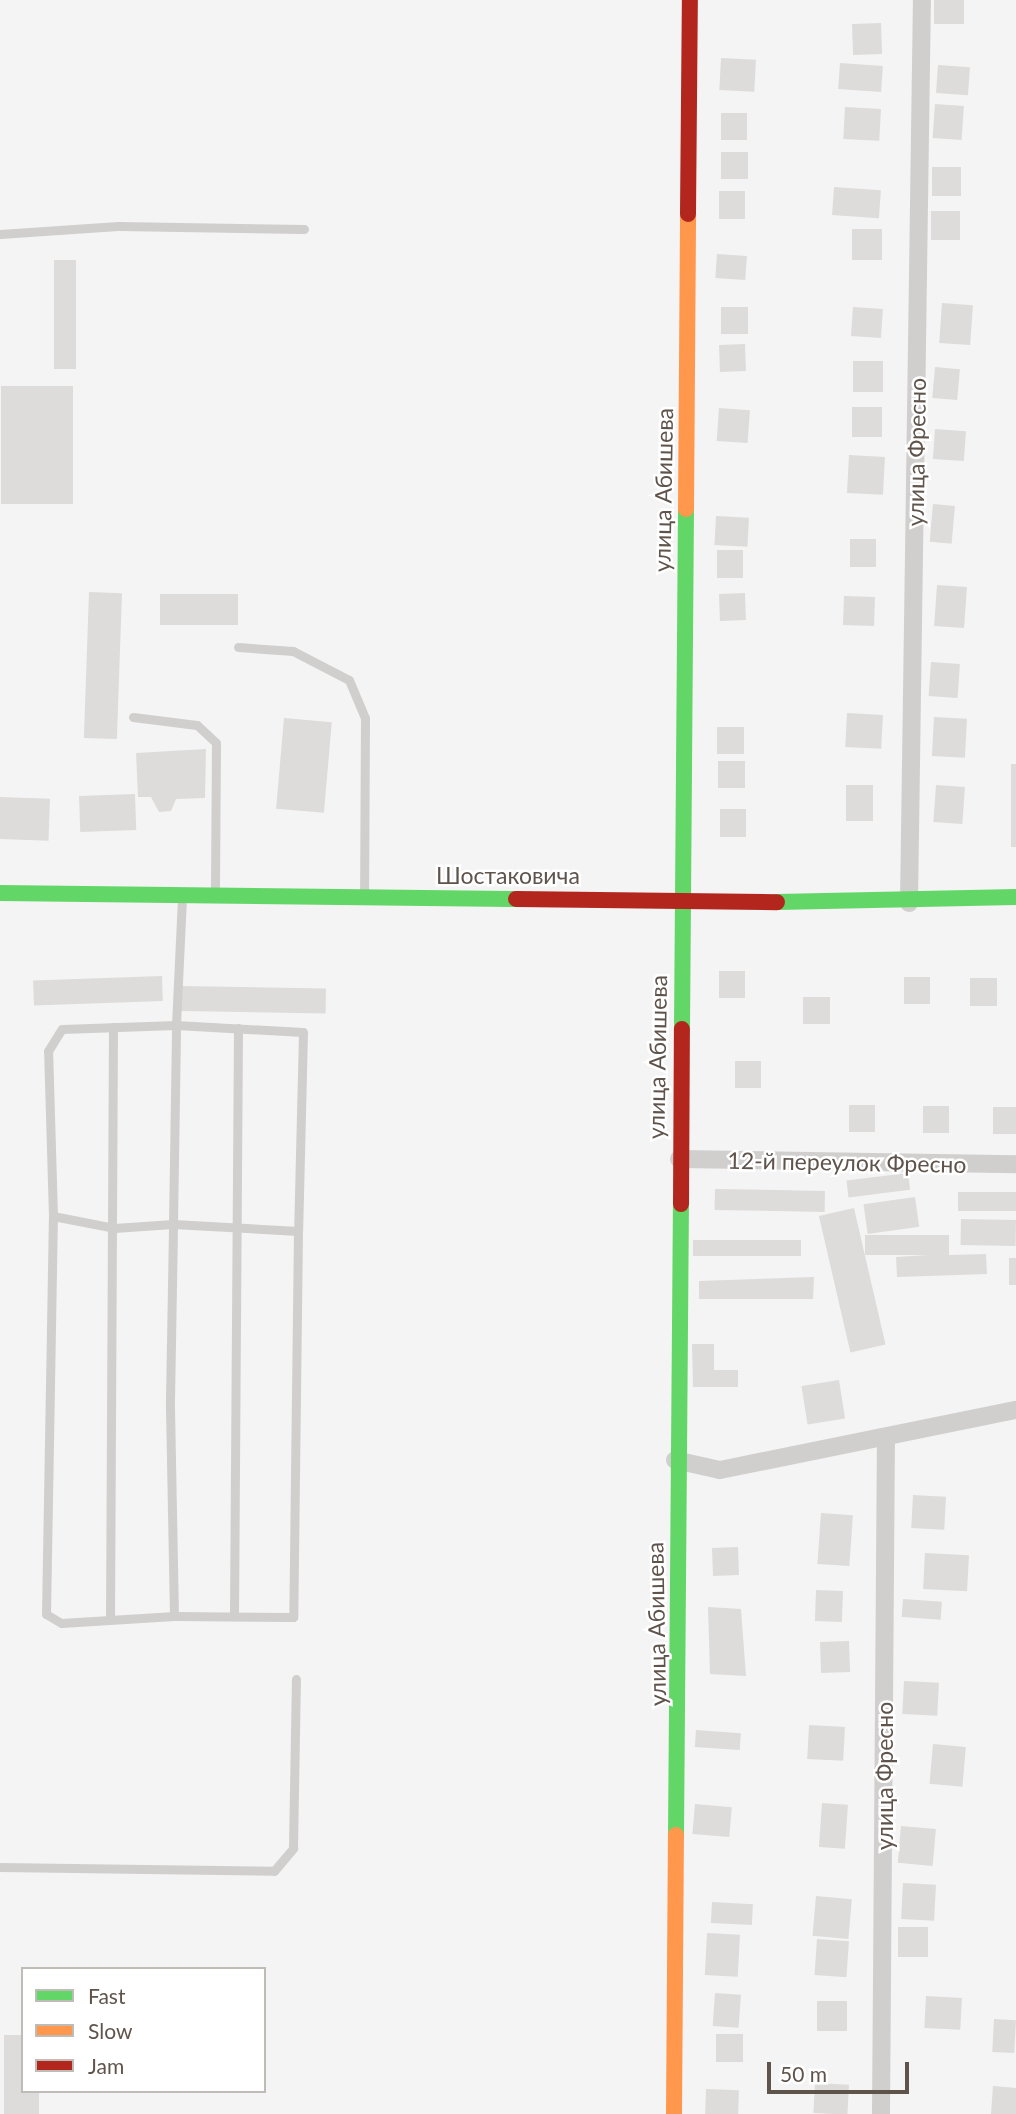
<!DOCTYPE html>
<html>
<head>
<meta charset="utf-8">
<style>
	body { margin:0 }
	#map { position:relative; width:1016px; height:2114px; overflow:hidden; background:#f4f4f4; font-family:Lato,sans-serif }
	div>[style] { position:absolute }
	.building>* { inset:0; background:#dddcdb; transform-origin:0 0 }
	.lane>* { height:9px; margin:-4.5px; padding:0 4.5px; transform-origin:4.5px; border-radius:4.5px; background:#d1cfce }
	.street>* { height:18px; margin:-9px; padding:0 9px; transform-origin:9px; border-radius:9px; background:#d1cfce }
	.fast>* { height:16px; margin:-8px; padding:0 8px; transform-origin:8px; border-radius:8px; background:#63d668 }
	.slow>* { height:16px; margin:-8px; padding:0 8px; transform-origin:8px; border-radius:8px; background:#ff974d }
	.jam>* { height:16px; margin:-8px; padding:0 8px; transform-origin:8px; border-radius:8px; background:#b3261e }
	span { translate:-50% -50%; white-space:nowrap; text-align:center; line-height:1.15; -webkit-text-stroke:5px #fff; paint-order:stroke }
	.street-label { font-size:23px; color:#5f544c }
	.legend { position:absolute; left:21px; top:1967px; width:245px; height:126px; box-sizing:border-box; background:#fff; border:2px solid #bfbbb7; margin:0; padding:9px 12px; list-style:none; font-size:21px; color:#5f544c }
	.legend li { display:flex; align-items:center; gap:14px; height:35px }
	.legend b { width:35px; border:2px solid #bfbbb7 }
	.scale { position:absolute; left:767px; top:2062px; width:142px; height:32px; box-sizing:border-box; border:4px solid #5f544c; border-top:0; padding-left:9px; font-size:21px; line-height:24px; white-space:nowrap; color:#5f544c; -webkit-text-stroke:5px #fff; paint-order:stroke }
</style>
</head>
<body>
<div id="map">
	<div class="building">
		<div style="left:934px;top:0;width:30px;height:24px"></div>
		<div style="left:881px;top:23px;width:31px;height:29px;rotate:88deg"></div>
		<div style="left:721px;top:58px;width:35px;height:32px;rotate:3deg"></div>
		<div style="left:840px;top:63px;width:43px;height:26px;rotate:4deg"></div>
		<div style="left:938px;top:65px;width:32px;height:28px;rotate:4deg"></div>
		<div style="left:935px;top:104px;width:29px;height:34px;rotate:4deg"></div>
		<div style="left:845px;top:107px;width:36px;height:32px;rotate:3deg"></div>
		<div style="left:721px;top:113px;width:26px;height:27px"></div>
		<div style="left:721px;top:152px;width:27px;height:27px"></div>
		<div style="left:932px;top:167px;width:29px;height:29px"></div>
		<div style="left:834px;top:187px;width:47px;height:28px;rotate:4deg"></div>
		<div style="left:745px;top:191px;width:28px;height:26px;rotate:90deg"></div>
		<div style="left:931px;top:211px;width:29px;height:29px"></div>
		<div style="left:882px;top:229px;width:31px;height:30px;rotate:90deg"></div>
		<div style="left:717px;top:254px;width:30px;height:24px;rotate:4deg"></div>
		<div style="left:54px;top:260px;width:22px;height:109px"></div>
		<div style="left:942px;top:303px;width:31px;height:40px;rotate:4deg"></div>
		<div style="left:721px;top:307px;width:27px;height:27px"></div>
		<div style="left:853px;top:307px;width:30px;height:29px;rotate:4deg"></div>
		<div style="left:745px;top:344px;width:27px;height:26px;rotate:88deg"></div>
		<div style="left:883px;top:361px;width:31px;height:30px;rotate:90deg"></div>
		<div style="left:935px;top:367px;width:25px;height:31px;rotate:5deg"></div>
		<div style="left:1px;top:386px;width:72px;height:118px"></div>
		<div style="left:852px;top:407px;width:30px;height:30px"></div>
		<div style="left:719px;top:408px;width:31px;height:33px;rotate:4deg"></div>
		<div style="left:935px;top:429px;width:31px;height:30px;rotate:4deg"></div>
		<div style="left:849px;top:455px;width:36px;height:38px;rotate:3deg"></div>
		<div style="left:933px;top:504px;width:22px;height:38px;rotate:5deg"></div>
		<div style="left:716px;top:516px;width:33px;height:29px;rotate:3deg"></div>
		<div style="left:850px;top:539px;width:26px;height:28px"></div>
		<div style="left:717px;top:550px;width:26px;height:28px"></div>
		<div style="left:937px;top:585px;width:30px;height:41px;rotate:4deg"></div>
		<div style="left:89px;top:592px;width:33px;height:146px;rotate:2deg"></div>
		<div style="left:745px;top:593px;width:27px;height:26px;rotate:88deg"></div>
		<div style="left:238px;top:594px;width:31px;height:78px;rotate:90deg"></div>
		<div style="left:844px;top:596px;width:31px;height:29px;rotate:2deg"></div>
		<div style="left:931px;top:662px;width:29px;height:34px;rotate:4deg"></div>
		<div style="left:847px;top:713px;width:36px;height:34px;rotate:3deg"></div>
		<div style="left:934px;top:717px;width:33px;height:39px;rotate:3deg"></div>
		<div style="left:284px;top:718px;width:48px;height:91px;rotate:5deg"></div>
		<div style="left:717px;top:727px;width:27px;height:27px"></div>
		<div style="clip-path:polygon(206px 749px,205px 798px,176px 799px,171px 811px,159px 812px,151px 797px,138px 797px,136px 753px)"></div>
		<div style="left:718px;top:761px;width:27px;height:27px"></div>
		<div style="left:1011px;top:764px;width:5px;height:83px"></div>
		<div style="left:846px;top:785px;width:27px;height:36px"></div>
		<div style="left:936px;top:785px;width:29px;height:37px;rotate:4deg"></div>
		<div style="left:135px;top:794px;width:36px;height:56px;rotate:88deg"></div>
		<div style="left:0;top:797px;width:50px;height:42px;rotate:2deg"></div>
		<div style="left:720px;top:809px;width:26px;height:28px"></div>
		<div style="left:745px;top:971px;width:27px;height:26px;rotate:90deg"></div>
		<div style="left:162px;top:976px;width:25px;height:129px;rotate:88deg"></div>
		<div style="left:904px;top:977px;width:26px;height:27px"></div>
		<div style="left:970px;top:978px;width:27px;height:28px"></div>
		<div style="left:181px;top:986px;width:145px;height:25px;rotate:1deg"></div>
		<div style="left:803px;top:997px;width:27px;height:27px"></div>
		<div style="left:735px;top:1061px;width:26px;height:27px"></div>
		<div style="left:849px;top:1105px;width:26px;height:27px"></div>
		<div style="left:923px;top:1106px;width:26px;height:27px"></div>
		<div style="left:993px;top:1107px;width:23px;height:27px"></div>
		<div style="left:908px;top:1173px;width:17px;height:62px;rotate:83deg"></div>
		<div style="left:715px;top:1189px;width:110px;height:21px;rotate:1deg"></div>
		<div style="left:1016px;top:1192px;width:19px;height:58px;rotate:90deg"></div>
		<div style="left:915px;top:1197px;width:30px;height:52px;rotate:82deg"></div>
		<div style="left:854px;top:1208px;width:140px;height:36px;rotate:77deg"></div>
		<div style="left:961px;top:1219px;width:55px;height:26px;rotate:1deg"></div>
		<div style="clip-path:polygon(865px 1235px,949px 1235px,949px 1255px,986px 1254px,987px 1274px,897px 1277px,896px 1257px,928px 1255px,865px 1255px)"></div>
		<div style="left:693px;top:1240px;width:108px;height:16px"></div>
		<div style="left:1009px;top:1258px;width:7px;height:27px"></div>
		<div style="clip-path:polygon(814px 1277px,813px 1299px,699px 1299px,699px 1281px)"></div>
		<div style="clip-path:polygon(692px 1344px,714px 1344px,714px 1370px,738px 1370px,738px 1387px,693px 1387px)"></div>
		<div style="left:839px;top:1380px;width:39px;height:38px;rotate:81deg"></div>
		<div style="left:913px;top:1495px;width:33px;height:33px;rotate:3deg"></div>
		<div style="left:821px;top:1513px;width:32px;height:51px;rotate:4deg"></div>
		<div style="left:738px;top:1547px;width:28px;height:26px;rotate:88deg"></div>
		<div style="left:925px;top:1553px;width:44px;height:36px;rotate:3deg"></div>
		<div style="left:816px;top:1590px;width:27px;height:31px;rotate:2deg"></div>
		<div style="left:903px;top:1599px;width:39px;height:18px;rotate:4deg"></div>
		<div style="clip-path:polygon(708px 1607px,741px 1609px,746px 1676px,710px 1674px)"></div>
		<div style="left:849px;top:1641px;width:31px;height:29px;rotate:88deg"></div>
		<div style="left:904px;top:1681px;width:35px;height:33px;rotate:3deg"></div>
		<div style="left:809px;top:1725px;width:36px;height:34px;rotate:3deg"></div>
		<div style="left:696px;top:1730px;width:45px;height:17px;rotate:4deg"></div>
		<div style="left:933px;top:1744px;width:33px;height:40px;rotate:5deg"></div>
		<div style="left:822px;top:1803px;width:26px;height:44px;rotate:4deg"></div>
		<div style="left:695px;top:1804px;width:37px;height:30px;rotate:5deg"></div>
		<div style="left:901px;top:1826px;width:35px;height:37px;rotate:5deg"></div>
		<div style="left:903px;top:1883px;width:33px;height:36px;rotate:3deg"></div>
		<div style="left:816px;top:1896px;width:36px;height:40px;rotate:5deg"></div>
		<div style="left:712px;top:1902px;width:41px;height:21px;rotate:3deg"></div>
		<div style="left:898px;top:1927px;width:30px;height:30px"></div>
		<div style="left:707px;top:1933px;width:33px;height:42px;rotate:3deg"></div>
		<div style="left:817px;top:1939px;width:32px;height:36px;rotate:4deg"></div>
		<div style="left:715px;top:1993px;width:26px;height:33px;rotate:4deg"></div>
		<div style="left:926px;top:1996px;width:36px;height:32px;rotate:3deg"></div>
		<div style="left:817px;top:2001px;width:30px;height:30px"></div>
		<div style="left:994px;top:2019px;width:22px;height:33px;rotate:3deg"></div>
		<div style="left:743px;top:2034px;width:28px;height:27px;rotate:90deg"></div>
		<div style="clip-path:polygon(4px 2035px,23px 2035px,23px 2091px,39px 2091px,39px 2114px,4px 2114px)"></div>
		<div style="left:815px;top:2083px;width:34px;height:30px;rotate:3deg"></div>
		<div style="clip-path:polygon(993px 2086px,1016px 2088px,1016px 2114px,991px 2114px)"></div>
		<div style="left:706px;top:2089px;width:33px;height:25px;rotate:2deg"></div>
	</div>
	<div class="lane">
		<div style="left:0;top:234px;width:118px;rotate:-3.9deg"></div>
		<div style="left:118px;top:226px;width:186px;rotate:0.9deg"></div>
		<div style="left:238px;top:647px;width:55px;rotate:4.2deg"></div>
		<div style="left:293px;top:651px;width:63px;rotate:27.4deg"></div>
		<div style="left:349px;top:680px;width:41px;rotate:67.2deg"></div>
		<div style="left:365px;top:718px;width:178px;rotate:90.3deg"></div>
		<div style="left:133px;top:717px;width:64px;rotate:7.1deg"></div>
		<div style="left:197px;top:725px;width:26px;rotate:43deg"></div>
		<div style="left:216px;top:743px;width:152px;rotate:90.4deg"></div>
		<div style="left:53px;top:1216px;width:165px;rotate:-91.7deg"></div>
		<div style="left:48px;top:1051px;width:26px;rotate:-58deg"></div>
		<div style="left:62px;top:1029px;width:114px;rotate:-2deg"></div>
		<div style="left:176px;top:1025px;width:127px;rotate:3.2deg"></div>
		<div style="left:303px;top:1032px;width:199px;rotate:91.4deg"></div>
		<div style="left:174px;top:1616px;width:113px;rotate:176.5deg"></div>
		<div style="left:61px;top:1623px;width:17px;rotate:-149deg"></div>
		<div style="left:46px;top:1614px;width:398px;rotate:-89deg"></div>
		<div style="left:53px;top:1216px;width:62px;rotate:11.1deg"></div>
		<div style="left:114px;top:1228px;width:59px;rotate:-3.9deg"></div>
		<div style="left:173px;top:1224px;width:125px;rotate:3.2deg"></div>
		<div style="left:298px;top:1231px;width:386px;rotate:90.7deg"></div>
		<div style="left:293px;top:1617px;width:119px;rotate:-179.5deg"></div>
		<div style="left:174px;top:1616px;width:216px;rotate:-91.1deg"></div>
		<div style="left:170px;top:1400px;width:176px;rotate:-89deg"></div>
		<div style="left:173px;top:1224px;width:199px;rotate:-89.1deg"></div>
		<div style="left:176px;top:1025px;width:128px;rotate:-87.3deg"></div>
		<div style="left:234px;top:1616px;width:588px;rotate:-89.61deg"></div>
		<div style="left:110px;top:1620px;width:593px;rotate:-89.71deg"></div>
		<div style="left:0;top:1867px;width:274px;rotate:0.8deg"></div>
		<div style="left:274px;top:1871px;width:30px;rotate:-50deg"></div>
		<div style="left:293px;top:1848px;width:169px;rotate:-89deg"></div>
	</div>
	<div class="street">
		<div style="left:909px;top:903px;width:903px;rotate:-89.18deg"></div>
		<div style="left:679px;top:1159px;width:337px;rotate:0.9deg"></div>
		<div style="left:675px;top:1460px;width:46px;rotate:12.5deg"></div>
		<div style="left:720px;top:1470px;width:302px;rotate:-11.5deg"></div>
		<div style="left:881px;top:2114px;width:676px;rotate:-89.58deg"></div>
	</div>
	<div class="fast">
		<div style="left:0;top:893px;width:516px;rotate:0.67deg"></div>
		<div style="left:777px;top:902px;width:239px;rotate:-1.2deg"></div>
		<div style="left:682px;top:1029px;width:520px;rotate:-89.56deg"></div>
		<div style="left:676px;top:1835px;width:631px;rotate:-89.55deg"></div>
	</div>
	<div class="slow">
		<div style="left:686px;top:509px;width:295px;rotate:-89.6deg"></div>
		<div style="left:674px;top:2114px;width:279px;rotate:-89.6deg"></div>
	</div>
	<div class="jam">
		<div style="left:688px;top:214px;width:214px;rotate:-89.5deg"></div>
		<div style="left:516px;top:899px;width:261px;rotate:0.7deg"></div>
		<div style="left:681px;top:1204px;width:175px;rotate:-89.7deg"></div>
	</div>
	<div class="street-label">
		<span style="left:916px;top:452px;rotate:-89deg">улица Фресно</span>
		<span style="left:663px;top:490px;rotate:-89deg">улица Абишева</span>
		<span style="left:508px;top:875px">Шостаковича</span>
		<span style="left:657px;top:1057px;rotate:-89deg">улица Абишева</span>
		<span style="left:847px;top:1162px;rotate:1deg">12-й переулок Фресно</span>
		<span style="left:656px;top:1624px;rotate:-91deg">улица Абишева</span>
		<span style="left:884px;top:1776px;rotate:-90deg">улица Фресно</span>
	</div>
	<ul class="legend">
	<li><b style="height:9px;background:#63d668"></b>Fast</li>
	<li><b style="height:9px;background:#ff974d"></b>Slow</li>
	<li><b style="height:9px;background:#b3261e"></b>Jam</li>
	</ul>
	<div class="scale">50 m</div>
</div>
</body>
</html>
